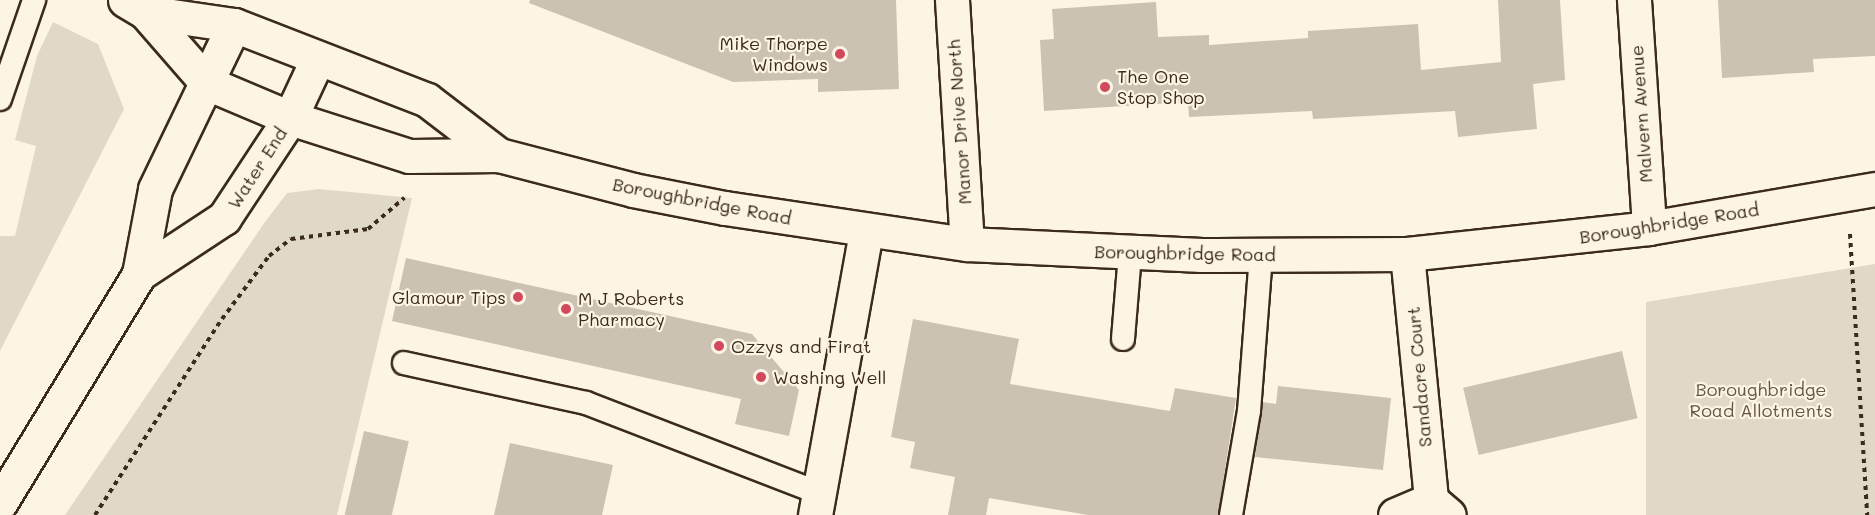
<!DOCTYPE html>
<html>
<head>
<meta charset="utf-8">
<style>
	body { margin:0 }
	#map { position:relative; width:1875px; height:515px; overflow:hidden; background:#fcf5e5; font-family:Mali,sans-serif }
	div>[style] { position:absolute }
	.green>* { inset:0; background:#e0d8c8 }
	.building>* { inset:0; background:#ccc2b3; transform-origin:0 0 }
	.path>* { height:4px; margin-top:-2px; transform-origin:0; background:repeating-linear-gradient(90deg,#3b2a1e 0 4.5px,transparent 0 9px) }
	.roads { filter:drop-shadow(2px 0 #3b2a1e) drop-shadow(-2px 0 #3b2a1e) drop-shadow(0 2px #3b2a1e) drop-shadow(0 -2px #3b2a1e) }
	.service>* { height:22px; margin:-11px; padding:0 11px; transform-origin:11px; border-radius:11px; background:#fcf5e5 }
	.minor>* { height:33px; margin:-16.5px; padding:0 16.5px; transform-origin:16.5px; border-radius:16.5px; background:#fcf5e5 }
	.primary>* { height:33px; margin:-16.5px; padding:0 16.5px; transform-origin:16.5px; border-radius:16.5px; background:#fcf5e5 }
	.dots>* { width:16px; height:16px; translate:-50% -50%; box-sizing:border-box; border:3px solid #fcf5e5; border-radius:50% }
	span { translate:-50% -50%; white-space:nowrap; text-align:center; line-height:1.15; -webkit-text-stroke:4.5px #fcf5e5; paint-order:stroke }
	.poi-label { font-size:18px; color:#3b2a1e }
	.right { translate:-100% -50%; text-align:right }
	.left { translate:0 -50%; text-align:left }
	.street-label { font-size:18px; color:#3b2a1e }
	.park-label { font-size:18px; color:#645648 }
</style>
</head>
<body>
<div id="map">
	<div class="green">
		<div style="clip-path:polygon(53px 22px,98px 44px,124px 109px,0 351px,0 236px,15px 236px,36px 146px,15px 140px,37px 56px)"></div>
		<div style="clip-path:polygon(319px 189px,412px 198px,337px 515px,65px 515px,265px 222px,287px 193px)"></div>
		<div style="clip-path:polygon(1875px 264px,1875px 515px,1646px 515px,1646px 302px)"></div>
	</div>
	<div class="building">
		<div style="clip-path:polygon(530px 0,896px 0,899px 89px,818px 92px,818px 79px,733px 82px,529px 3px)"></div>
		<div style="clip-path:polygon(1498px 0,1560px 0,1565px 80px,1533px 84px,1537px 129px,1458px 137px,1455px 111px,1313px 119px,1312px 111px,1189px 117px,1188px 102px,1044px 111px,1040px 40px,1054px 39px,1052px 9px,1156px 2px,1158px 37px,1209px 35px,1209px 45px,1308px 38px,1308px 31px,1418px 24px,1421px 70px,1501px 62px)"></div>
		<div style="clip-path:polygon(1718px 0,1875px 0,1875px 56px,1813px 59px,1814px 72px,1722px 78px)"></div>
		<div style="clip-path:polygon(406px 258px,752px 334px,799px 390px,789px 436px,735px 424px,741px 399px,392px 321px)"></div>
		<div style="clip-path:polygon(913px 319px,1019px 339px,1010px 384px,1170px 411px,1175px 388px,1236px 398px,1218px 515px,1088px 515px,989px 498px,986px 515px,948px 515px,955px 477px,910px 468px,915px 442px,891px 437px)"></div>
		<div style="left:1622px;top:351px;width:69px;height:163px;rotate:77deg"></div>
		<div style="clip-path:polygon(1278px 386px,1391px 398px,1383px 470px,1255px 457px,1263px 402px,1276px 404px)"></div>
		<div style="left:364px;top:431px;width:46px;height:86px;rotate:13deg"></div>
		<div style="clip-path:polygon(510px 443px,613px 465px,602px 515px,494px 515px)"></div>
	</div>
	<div class="path">
		<div style="left:1850px;top:234px;width:282px;rotate:86.5deg"></div>
		<div style="left:95px;top:515px;width:234px;rotate:-57.1deg"></div>
		<div style="left:222px;top:319px;width:79px;rotate:-53.3deg"></div>
		<div style="left:269px;top:256px;width:28px;rotate:-38deg"></div>
		<div style="left:291px;top:239px;width:78px;rotate:-7.4deg"></div>
		<div style="left:368px;top:229px;width:48px;rotate:-40.7deg"></div>
	</div>
	<div class="roads">
		<div class="service">
			<div style="left:0;top:99px;width:105px;rotate:-71deg"></div>
			<div style="left:1123px;top:339px;width:86px;rotate:-85.3deg"></div>
			<div style="left:404px;top:363px;width:186px;rotate:12.4deg"></div>
			<div style="left:586px;top:403px;width:250px;rotate:21.1deg"></div>
			<div style="left:1231px;top:515px;width:106px;rotate:-80.2deg"></div>
			<div style="left:1249px;top:411px;width:155px;rotate:-85.6deg"></div>
		</div>
		<div class="minor">
			<div style="left:952px;top:0;width:244px;rotate:86.5deg"></div>
			<div style="left:1634px;top:0;width:228px;rotate:86.2deg"></div>
			<div style="left:1407px;top:254px;width:247px;rotate:84.4deg"></div>
			<div style="left:815px;top:515px;width:288px;rotate:-79.8deg"></div>
			<div style="left:1395px;top:515px;width:39px;rotate:-23deg"></div>
			<div style="left:1431px;top:500px;width:23px;rotate:40deg"></div>
		</div>
		<div class="primary">
			<div style="left:125px;top:0;width:23px;rotate:31deg"></div>
			<div style="left:145px;top:12px;width:94px;rotate:48.9deg"></div>
			<div style="left:207px;top:83px;width:90px;rotate:22.9deg"></div>
			<div style="left:290px;top:118px;width:125px;rotate:17.7deg"></div>
			<div style="left:409px;top:156px;width:90px;rotate:-0.6deg"></div>
			<div style="left:499px;top:155px;width:138px;rotate:14.6deg"></div>
			<div style="left:633px;top:190px;width:94px;rotate:11.1deg"></div>
			<div style="left:725px;top:208px;width:245px;rotate:8.5deg"></div>
			<div style="left:967px;top:244px;width:235px;rotate:2.7deg"></div>
			<div style="left:1202px;top:255px;width:205px;rotate:-0.3deg"></div>
			<div style="left:1407px;top:254px;width:243px;rotate:-6.1deg"></div>
			<div style="left:1649px;top:228px;width:229px;rotate:-9.8deg"></div>
			<div style="left:145px;top:12px;width:90px;rotate:8.3deg"></div>
			<div style="left:234px;top:25px;width:207px;rotate:21.2deg"></div>
			<div style="left:427px;top:100px;width:91px;rotate:37.4deg"></div>
			<div style="left:139px;top:274px;width:102px;rotate:-33.4deg"></div>
			<div style="left:224px;top:218px;width:120px;rotate:-56.6deg"></div>
			<div style="left:290px;top:118px;width:66px;rotate:-65deg"></div>
			<div style="left:0;top:503px;width:268px;rotate:-58.7deg"></div>
			<div style="left:139px;top:274px;width:86px;rotate:-79.3deg"></div>
			<div style="left:155px;top:189px;width:182px;rotate:-64.3deg"></div>
		</div>
	</div>
	<div class="dots">
		<div style="left:840px;top:54px;background:#d1495b"></div>
		<div style="left:1105px;top:87px;background:#d1495b"></div>
		<div style="left:518px;top:297px;background:#d1495b"></div>
		<div style="left:566px;top:309px;background:#d1495b"></div>
		<div style="left:719px;top:346px;background:#d1495b"></div>
		<div style="left:761px;top:377px;background:#d1495b"></div>
	</div>
	<div class="poi-label">
		<span class="right" style="left:828px;top:54px">Mike Thorpe<br>Windows</span>
		<span class="left" style="left:1117px;top:87px">The One<br>Stop Shop</span>
		<span class="right" style="left:506px;top:297px">Glamour Tips</span>
		<span class="left" style="left:578px;top:309px">M J Roberts<br>Pharmacy</span>
		<span class="left" style="left:731px;top:346px">Ozzys and Firat</span>
		<span class="left" style="left:773px;top:377px">Washing Well</span>
	</div>
	<div class="street-label">
		<span style="left:1641px;top:114px;rotate:-94deg">Malvern Avenue</span>
		<span style="left:959px;top:122px;rotate:-94deg">Manor Drive North</span>
		<span style="left:257px;top:168px;rotate:-57deg">Water End</span>
		<span style="left:702px;top:201px;rotate:11deg">Boroughbridge Road</span>
		<span style="left:1669px;top:223px;rotate:-9deg">Boroughbridge Road</span>
		<span style="left:1185px;top:253px;rotate:1deg">Boroughbridge Road</span>
		<span style="left:1419px;top:377px;rotate:-95deg">Sandacre Court</span>
	</div>
	<div class="park-label">
		<span style="left:1761px;top:400px">Boroughbridge<br>Road Allotments</span>
	</div>
</div>
</body>
</html>
